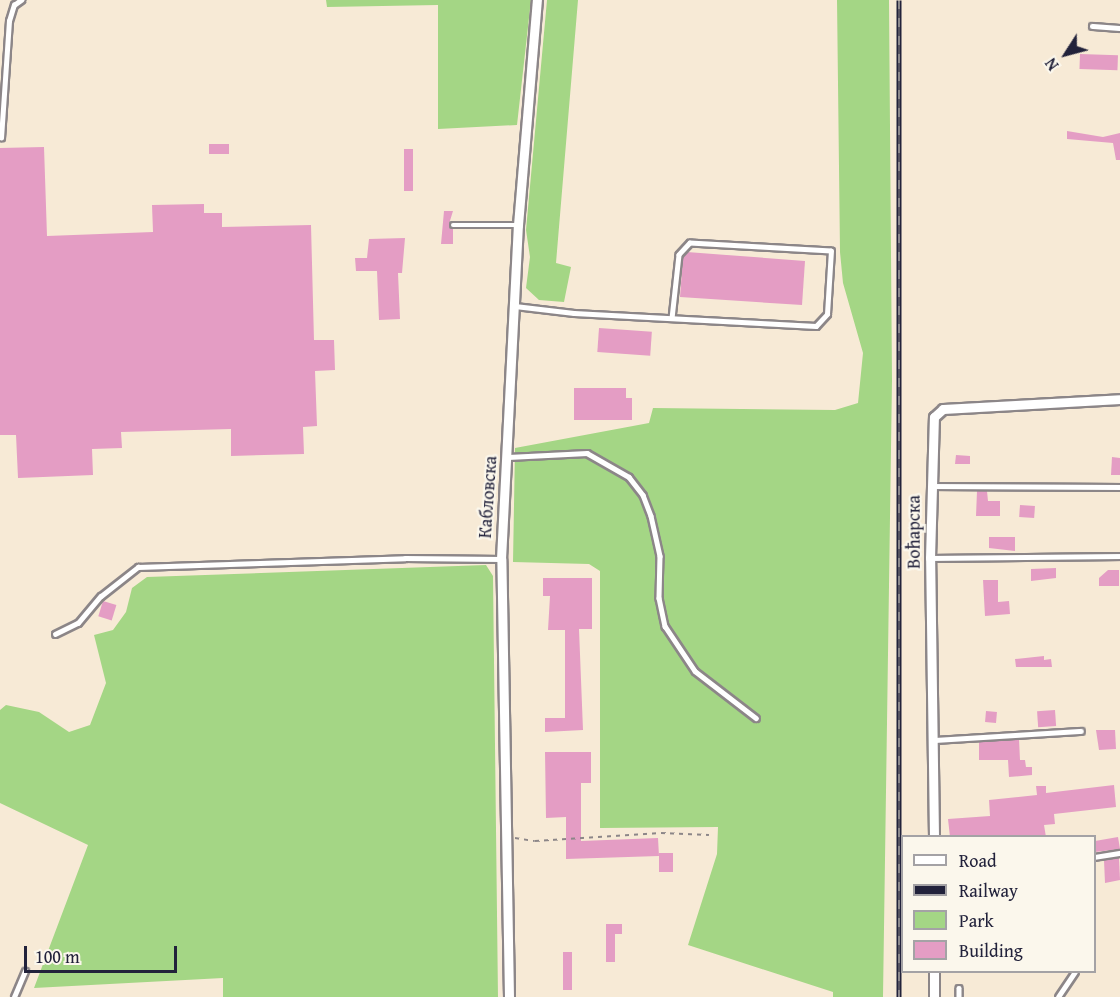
<!DOCTYPE html>
<html>
<head>
<meta charset="utf-8">
<style>
	body { margin:0 }
	#map { position:relative; width:1120px; height:997px; overflow:hidden; background:#f7ead6; font-family:"Gentium Book Plus",serif }
	div>[style] { position:absolute }
	.green>* { inset:0; background:#a4d685 }
	.building>* { inset:0; background:#e49dc4; transform-origin:0 0 }
	.path>* { height:1.5px; margin-top:-0.75px; transform-origin:0; background:repeating-linear-gradient(90deg,#8c8688 0 4.5px,transparent 0 9px) }
	.roads { filter:drop-shadow(2px 0 #8c8688) drop-shadow(-2px 0 #8c8688) drop-shadow(0 2px #8c8688) drop-shadow(0 -2px #8c8688) }
	.lane>* { height:4.5px; margin:-2.25px; padding:0 2.25px; transform-origin:2.25px; border-radius:2.25px; background:#fff }
	.street>* { height:9px; margin:-4.5px; padding:0 4.5px; transform-origin:4.5px; border-radius:4.5px; background:#fff }
	.rail>* { height:5px; margin-top:-2.5px; transform-origin:0; background:repeating-linear-gradient(90deg,#fbf7ec 0 9px,#22223b 0 18px); box-sizing:border-box; border-block:2px solid #22223b }
	span { translate:-50% -50%; white-space:nowrap; text-align:center; line-height:1.15; -webkit-text-stroke:4.5px #fbf7ec; paint-order:stroke }
	.street-label { font-size:18px; color:#22223b }
	.legend { position:absolute; left:901px; top:835px; width:195px; height:138px; box-sizing:border-box; background:#fbf7ec; border:2px solid #a4a2a5; margin:0; padding:8px 10px; list-style:none; font-size:18px; color:#22223b }
	.legend li { display:flex; align-items:center; gap:12px; height:30px }
	.legend b { width:30px; border:2px solid #a4a2a5 }
	.north { position:absolute; left:1036px; top:24px; width:60px; height:60px; -webkit-text-stroke:4px #fbf7ec; paint-order:stroke; rotate:234deg; font-size:16px; font-weight:700; line-height:24px; text-align:center; color:#22223b }
	.north::after { content:''; display:block; margin:auto; width:21px; height:27px; background:#22223b; clip-path:polygon(50% 0,100% 100%,50% 72%,0 100%) }
	.scale { position:absolute; left:24px; top:946px; width:153px; height:27px; box-sizing:border-box; border:3px solid #22223b; border-top:0; padding-left:8px; font-size:18px; line-height:21px; white-space:nowrap; color:#22223b; -webkit-text-stroke:4px #fbf7ec; paint-order:stroke }
</style>
</head>
<body>
<div id="map">
	<div class="green">
		<div style="clip-path:polygon(326px 0,531px 0,517px 125px,438px 129px,438px 5px,327px 7px)"></div>
		<div style="clip-path:polygon(547px 0,578px 0,556px 263px,571px 267px,564px 302px,539px 300px,526px 288px,530px 257px,526px 230px)"></div>
		<div style="clip-path:polygon(837px 0,889px 0,892px 380px,883px 997px,833px 997px,833px 992px,688px 945px,717px 854px,718px 827px,600px 828px,600px 571px,589px 564px,513px 562px,515px 448px,649px 423px,653px 408px,835px 410px,858px 403px,863px 353px,843px 283px,840px 252px)"></div>
		<div style="clip-path:polygon(486px 565px,493px 576px,498px 997px,223px 997px,223px 978px,34px 988px,88px 845px,0 803px,0 710px,6px 705px,39px 712px,69px 732px,90px 725px,106px 683px,94px 635px,113px 630px,126px 612px,132px 588px,147px 577px)"></div>
	</div>
	<div class="building">
		<div style="left:1080px;top:54px;width:38px;height:15px;rotate:2deg"></div>
		<div style="clip-path:polygon(1067px 131px,1103px 137px,1120px 133px,1120px 160px,1116px 160px,1113px 143px,1067px 139px)"></div>
		<div style="left:229px;top:144px;width:10px;height:20px;rotate:90deg"></div>
		<div style="clip-path:polygon(44px 147px,47px 236px,153px 232px,152px 205px,204px 204px,204px 213px,222px 213px,222px 227px,311px 225px,314px 340px,334px 340px,335px 370px,315px 371px,317px 426px,303px 427px,304px 454px,231px 456px,231px 429px,121px 432px,122px 448px,92px 449px,93px 475px,18px 478px,16px 435px,0 435px,0 148px)"></div>
		<div style="left:404px;top:149px;width:9px;height:42px"></div>
		<div style="clip-path:polygon(444px 211px,453px 211px,449px 224px,453px 229px,453px 244px,441px 244px)"></div>
		<div style="clip-path:polygon(405px 238px,402px 273px,398px 273px,400px 319px,379px 320px,377px 271px,356px 271px,355px 258px,367px 258px,369px 239px)"></div>
		<div style="clip-path:polygon(687px 252px,805px 261px,802px 305px,680px 297px,683px 257px)"></div>
		<div style="left:599px;top:328px;width:53px;height:24px;rotate:4deg"></div>
		<div style="clip-path:polygon(574px 388px,626px 388px,626px 398px,632px 398px,632px 420px,574px 420px)"></div>
		<div style="clip-path:polygon(956px 455px,970px 456px,970px 464px,955px 464px)"></div>
		<div style="clip-path:polygon(1112px 457px,1120px 458px,1120px 475px,1111px 475px)"></div>
		<div style="clip-path:polygon(977px 491px,987px 491px,988px 501px,1000px 501px,1000px 516px,976px 516px)"></div>
		<div style="left:1020px;top:505px;width:15px;height:12px;rotate:4deg"></div>
		<div style="clip-path:polygon(989px 537px,1015px 537px,1015px 551px,989px 548px)"></div>
		<div style="clip-path:polygon(1056px 568px,1056px 578px,1031px 581px,1031px 569px)"></div>
		<div style="clip-path:polygon(1108px 570px,1119px 570px,1119px 586px,1099px 586px,1099px 578px)"></div>
		<div style="clip-path:polygon(543px 578px,592px 578px,592px 629px,579px 629px,583px 730px,545px 732px,545px 718px,565px 718px,565px 630px,548px 630px,550px 596px,543px 596px)"></div>
		<div style="clip-path:polygon(983px 580px,998px 580px,998px 602px,1009px 601px,1010px 614px,985px 616px)"></div>
		<div style="left:103px;top:601px;width:14px;height:16px;rotate:17deg"></div>
		<div style="clip-path:polygon(1044px 656px,1044px 660px,1051px 659px,1052px 667px,1016px 667px,1015px 659px)"></div>
		<div style="left:1055px;top:710px;width:16px;height:18px;rotate:86deg"></div>
		<div style="left:986px;top:711px;width:11px;height:11px;rotate:5deg"></div>
		<div style="clip-path:polygon(1096px 730px,1115px 730px,1116px 749px,1099px 750px)"></div>
		<div style="clip-path:polygon(1019px 739px,1020px 760px,1025px 760px,1026px 767px,1032px 767px,1032px 775px,1009px 777px,1008px 760px,979px 760px,979px 742px)"></div>
		<div style="clip-path:polygon(545px 752px,591px 752px,591px 783px,581px 783px,581px 841px,658px 838px,659px 856px,566px 859px,566px 817px,546px 818px)"></div>
		<div style="clip-path:polygon(1114px 785px,1116px 807px,1054px 814px,1055px 824px,1044px 825px,1046px 837px,950px 837px,948px 819px,990px 816px,989px 800px,1037px 795px,1036px 786px,1046px 786px,1046px 793px)"></div>
		<div style="clip-path:polygon(1118px 837px,1120px 849px,1095px 852px,1095px 841px)"></div>
		<div style="left:659px;top:853px;width:14px;height:19px"></div>
		<div style="clip-path:polygon(1119px 858px,1120px 880px,1105px 883px,1104px 860px)"></div>
		<div style="clip-path:polygon(606px 924px,622px 924px,622px 934px,615px 934px,615px 962px,606px 962px)"></div>
		<div style="left:563px;top:952px;width:9px;height:38px"></div>
	</div>
	<div class="path">
		<div style="left:515px;top:838px;width:20px;rotate:9deg"></div>
		<div style="left:535px;top:841px;width:126px;rotate:-3.6deg"></div>
		<div style="left:661px;top:833px;width:48px;rotate:2.4deg"></div>
	</div>
	<div class="roads">
		<div class="lane">
			<div style="left:1092px;top:26px;width:28px;rotate:4deg"></div>
			<div style="left:1px;top:138px;width:117px;rotate:-86.1deg"></div>
			<div style="left:9px;top:21px;width:17px;rotate:-73deg"></div>
			<div style="left:14px;top:5px;width:9px;rotate:-36deg"></div>
			<div style="left:453px;top:225px;width:65px"></div>
			<div style="left:515px;top:306px;width:59px;rotate:6.8deg"></div>
			<div style="left:574px;top:313px;width:242px;rotate:3.1deg"></div>
			<div style="left:816px;top:326px;width:16px;rotate:-47deg"></div>
			<div style="left:827px;top:314px;width:63px;rotate:-86.4deg"></div>
			<div style="left:831px;top:251px;width:141px;rotate:-176.8deg"></div>
			<div style="left:690px;top:243px;width:16px;rotate:133deg"></div>
			<div style="left:679px;top:255px;width:63px;rotate:96.3deg"></div>
			<div style="left:508px;top:457px;width:79px;rotate:-2.9deg"></div>
			<div style="left:587px;top:453px;width:48px;rotate:29.7deg"></div>
			<div style="left:629px;top:477px;width:23px;rotate:52deg"></div>
			<div style="left:643px;top:495px;width:22px;rotate:69deg"></div>
			<div style="left:651px;top:516px;width:41px;rotate:77.3deg"></div>
			<div style="left:660px;top:556px;width:42px;rotate:91.4deg"></div>
			<div style="left:659px;top:598px;width:29px;rotate:78deg"></div>
			<div style="left:665px;top:626px;width:54px;rotate:56.3deg"></div>
			<div style="left:695px;top:671px;width:77px;rotate:37.6deg"></div>
			<div style="left:931px;top:486px;width:189px;rotate:0.3deg"></div>
			<div style="left:931px;top:558px;width:189px;rotate:-0.6deg"></div>
			<div style="left:55px;top:634px;width:25px;rotate:-26deg"></div>
			<div style="left:78px;top:623px;width:35px;rotate:-50deg"></div>
			<div style="left:101px;top:596px;width:47px;rotate:-38.1deg"></div>
			<div style="left:138px;top:567px;width:267px;rotate:-1.9deg"></div>
			<div style="left:405px;top:558px;width:96px;rotate:0.6deg"></div>
			<div style="left:933px;top:740px;width:148px;rotate:-3.5deg"></div>
			<div style="left:1094px;top:857px;width:26px;rotate:-9deg"></div>
			<div style="left:959px;top:988px;width:9px;rotate:90deg"></div>
			<div style="left:14px;top:997px;width:28px;rotate:-67deg"></div>
			<div style="left:1058px;top:997px;width:30px;rotate:-56deg"></div>
		</div>
		<div class="street">
			<div style="left:934px;top:836px;width:278px;rotate:-90.8deg"></div>
			<div style="left:930px;top:558px;width:141px;rotate:-88.4deg"></div>
			<div style="left:934px;top:417px;width:12px;rotate:-42deg"></div>
			<div style="left:943px;top:409px;width:177px;rotate:-3.2deg"></div>
			<div style="left:509px;top:997px;width:438px;rotate:-91deg"></div>
			<div style="left:501px;top:559px;width:334px;rotate:-87.1deg"></div>
			<div style="left:518px;top:225px;width:226px;rotate:-85.2deg"></div>
			<div style="left:934px;top:997px;width:25px;rotate:-90deg"></div>
		</div>
	</div>
	<div class="rail">
		<div style="left:899px;top:0;width:997px;rotate:90deg"></div>
	</div>
	<div class="street-label">
		<span style="left:488px;top:497px;rotate:-86deg">Кабловска</span>
		<span style="left:914px;top:532px;rotate:-90deg">Воћарска</span>
	</div>
	<ul class="legend">
	<li><b style="height:8px;background:#fff"></b>Road</li>
	<li><b style="height:8px;background:#22223b"></b>Railway</li>
	<li><b style="height:16px;background:#a4d685"></b>Park</li>
	<li><b style="height:16px;background:#e49dc4"></b>Building</li>
	</ul>
	<div class="north">N</div>
	<div class="scale">100 m</div>
</div>
</body>
</html>
